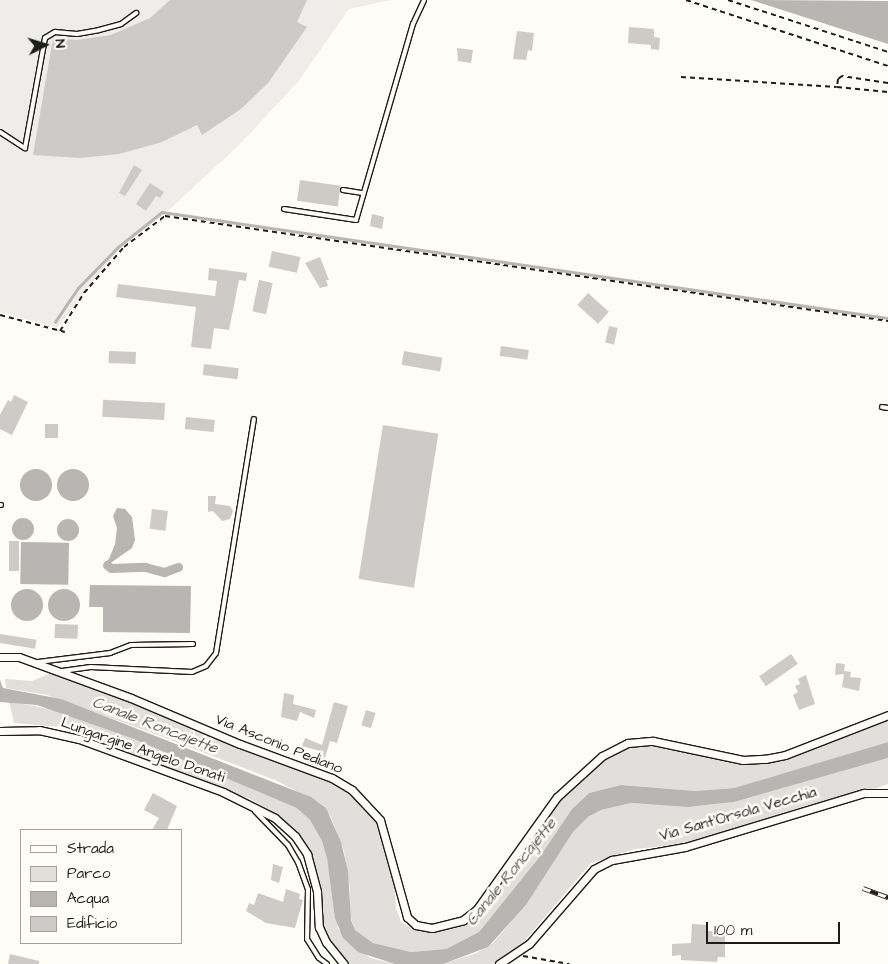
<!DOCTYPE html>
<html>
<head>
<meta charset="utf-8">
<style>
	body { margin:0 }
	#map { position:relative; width:888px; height:964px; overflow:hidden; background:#fdfcf7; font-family:"Architects Daughter",sans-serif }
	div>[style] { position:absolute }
	.built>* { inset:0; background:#eeede9 }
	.green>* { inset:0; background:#e0dfdb }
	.water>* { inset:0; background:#b7b6b2; transform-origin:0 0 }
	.round { border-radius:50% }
	.stream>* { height:2.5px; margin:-1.25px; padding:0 1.25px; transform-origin:1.25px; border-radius:1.25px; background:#b7b6b2 }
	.canal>* { height:9px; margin:-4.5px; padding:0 4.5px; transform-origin:4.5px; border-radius:4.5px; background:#b7b6b2 }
	.building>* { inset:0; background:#cccbc8; transform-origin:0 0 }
	.path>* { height:2px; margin-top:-1px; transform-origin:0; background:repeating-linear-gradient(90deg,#1c1c1c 0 5px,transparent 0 9px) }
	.roads { filter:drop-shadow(1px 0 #1c1c1c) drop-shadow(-1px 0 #1c1c1c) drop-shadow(0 1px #1c1c1c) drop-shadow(0 -1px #1c1c1c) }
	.lane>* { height:4px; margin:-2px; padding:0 2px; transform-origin:2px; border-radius:2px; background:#fdfcf7 }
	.street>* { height:7px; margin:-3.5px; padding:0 3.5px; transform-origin:3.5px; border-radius:3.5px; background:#fdfcf7 }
	.rail>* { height:4.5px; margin-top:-2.25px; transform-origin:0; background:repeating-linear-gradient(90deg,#fdfcf7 0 8px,#1c1c1c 0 16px); box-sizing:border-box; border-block:1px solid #1c1c1c }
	span { translate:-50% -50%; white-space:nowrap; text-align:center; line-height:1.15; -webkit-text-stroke:5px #fdfcf7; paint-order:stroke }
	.street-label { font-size:15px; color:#1c1c1c }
	.water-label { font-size:16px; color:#5a5a58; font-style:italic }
	.legend { position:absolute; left:20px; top:829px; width:162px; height:115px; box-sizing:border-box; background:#fdfcf7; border:1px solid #a3a29f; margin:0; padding:6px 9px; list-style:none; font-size:15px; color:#1c1c1c }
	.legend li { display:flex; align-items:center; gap:10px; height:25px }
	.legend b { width:25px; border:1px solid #a3a29f }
	.north { position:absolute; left:20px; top:20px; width:50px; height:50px; -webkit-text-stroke:4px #fdfcf7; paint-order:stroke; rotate:85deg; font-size:14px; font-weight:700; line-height:20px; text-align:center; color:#1c1c1c }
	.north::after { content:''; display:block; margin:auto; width:18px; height:22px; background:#1c1c1c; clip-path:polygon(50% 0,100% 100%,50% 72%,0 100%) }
	.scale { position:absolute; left:706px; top:922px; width:134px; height:22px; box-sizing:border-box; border:2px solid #1c1c1c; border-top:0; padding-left:6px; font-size:15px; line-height:18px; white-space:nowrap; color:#1c1c1c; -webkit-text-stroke:4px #fdfcf7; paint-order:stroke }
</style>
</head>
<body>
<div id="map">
	<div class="built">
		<div style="clip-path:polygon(0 0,391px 0,349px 9px,297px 83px,240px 144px,170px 209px,119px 249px,57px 328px,0 312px)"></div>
	</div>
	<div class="green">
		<div style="clip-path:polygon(53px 672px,240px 747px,331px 780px,349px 791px,377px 822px,385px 840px,394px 880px,396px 908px,401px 922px,417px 931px,450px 928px,465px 922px,557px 798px,603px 757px,628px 745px,652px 743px,763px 764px,806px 751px,888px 718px,888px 742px,734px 788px,695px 791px,621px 785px,589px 793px,572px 809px,541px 855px,479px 932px,446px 949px,411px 952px,373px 943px,355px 930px,350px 915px,350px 889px,344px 851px,331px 817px,320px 803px,275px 780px,158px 735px,47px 695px,6px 688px,5px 679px,32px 681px)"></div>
		<div style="clip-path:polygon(9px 701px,53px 710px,134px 739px,297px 807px,310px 820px,322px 841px,327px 857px,338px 929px,370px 958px,395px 964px,343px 964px,334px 957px,317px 928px,312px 872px,295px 836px,276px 814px,249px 798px,223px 792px,62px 727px,14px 723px)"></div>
		<div style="clip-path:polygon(888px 758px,888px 784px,863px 793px,808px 805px,685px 844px,635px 849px,591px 863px,515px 952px,492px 964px,443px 964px,477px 953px,493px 943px,526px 905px,573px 832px,588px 817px,601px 810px,631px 803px,688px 807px,734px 802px)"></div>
	</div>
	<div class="water">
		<div style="clip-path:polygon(751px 0,888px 1px,888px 44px)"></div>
		<div class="round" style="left:20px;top:469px;width:32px;height:32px"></div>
		<div class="round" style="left:57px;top:469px;width:32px;height:32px"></div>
		<div style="clip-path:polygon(117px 508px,125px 509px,132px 517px,135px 540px,132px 548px,105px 567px,104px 563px,109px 559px,115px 544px,117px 528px,113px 516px)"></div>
		<div class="round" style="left:12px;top:518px;width:22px;height:22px"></div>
		<div class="round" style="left:57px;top:519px;width:22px;height:22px"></div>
		<div style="left:21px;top:542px;width:48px;height:42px;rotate:1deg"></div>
		<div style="clip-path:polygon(90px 585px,191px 586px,190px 633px,103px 632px,103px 607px,89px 607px)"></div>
		<div class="round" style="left:11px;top:589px;width:32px;height:32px"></div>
		<div class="round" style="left:48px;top:589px;width:32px;height:32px"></div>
		<div style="clip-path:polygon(0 680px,3px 688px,61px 699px,311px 797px,326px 808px,341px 842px,348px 871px,351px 920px,355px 930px,373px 943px,411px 952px,446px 949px,479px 932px,541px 855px,572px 809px,589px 793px,621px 785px,695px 791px,734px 788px,888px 742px,888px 758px,734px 802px,688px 807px,631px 803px,601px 810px,588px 817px,573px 832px,526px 905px,488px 947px,443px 964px,395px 964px,358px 952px,343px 938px,335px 918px,327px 858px,322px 841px,310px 820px,297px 808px,134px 739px,37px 705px,0 702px)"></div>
	</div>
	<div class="stream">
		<div style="left:55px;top:322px;width:41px;rotate:-55.9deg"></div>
		<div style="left:78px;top:288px;width:57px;rotate:-45.7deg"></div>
		<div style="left:118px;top:247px;width:56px;rotate:-38.5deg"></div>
		<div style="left:162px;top:212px;width:734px;rotate:8.31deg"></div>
	</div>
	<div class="canal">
		<div style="left:107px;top:565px;width:5px;rotate:37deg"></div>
		<div style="left:111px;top:568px;width:34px;rotate:-2deg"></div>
		<div style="left:145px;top:567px;width:20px;rotate:15deg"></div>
		<div style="left:164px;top:572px;width:15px;rotate:-20deg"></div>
	</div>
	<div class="building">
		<div style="clip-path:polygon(170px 0,307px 0,297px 22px,307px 27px,268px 83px,241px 109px,202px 135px,197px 125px,162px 142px,119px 154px,80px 158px,33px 155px,53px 38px,77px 40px,111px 35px,150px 18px)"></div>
		<div style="clip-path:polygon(629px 27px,654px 29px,654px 37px,660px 38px,659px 50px,651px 49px,651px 45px,628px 43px)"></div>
		<div style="clip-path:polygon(517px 31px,534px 33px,532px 51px,528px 50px,526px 60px,513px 59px)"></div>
		<div style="clip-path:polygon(457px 48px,473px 50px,471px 63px,458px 61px)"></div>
		<div style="clip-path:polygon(134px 165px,142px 170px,125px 196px,119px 193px)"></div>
		<div style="left:300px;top:180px;width:41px;height:21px;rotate:8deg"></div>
		<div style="clip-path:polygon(150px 183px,164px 192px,160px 198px,156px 196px,146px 211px,136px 204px)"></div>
		<div style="clip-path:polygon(372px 214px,384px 217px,382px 229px,370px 226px)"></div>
		<div style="left:272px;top:251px;width:29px;height:16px;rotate:12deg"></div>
		<div style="clip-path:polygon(320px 257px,329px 280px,326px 280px,328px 286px,320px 288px,305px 263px)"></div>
		<div style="clip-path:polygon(209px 268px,247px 273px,246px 281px,239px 280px,229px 330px,214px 328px,211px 349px,191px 347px,196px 307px,116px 297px,118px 284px,215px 296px,217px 281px,208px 280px)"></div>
		<div style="left:259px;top:280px;width:14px;height:32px;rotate:12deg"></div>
		<div style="left:588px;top:293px;width:28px;height:16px;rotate:42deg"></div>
		<div style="left:609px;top:326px;width:9px;height:17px;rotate:13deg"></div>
		<div style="left:501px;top:346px;width:28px;height:10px;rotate:8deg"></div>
		<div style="left:109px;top:351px;width:27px;height:12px;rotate:2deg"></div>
		<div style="left:404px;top:351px;width:39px;height:14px;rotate:10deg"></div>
		<div style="left:204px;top:364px;width:35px;height:11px;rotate:7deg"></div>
		<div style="clip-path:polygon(14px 395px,28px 402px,12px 435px,0 429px,0 415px,8px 400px,11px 402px)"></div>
		<div style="left:165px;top:403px;width:17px;height:62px;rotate:93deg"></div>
		<div style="left:186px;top:417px;width:29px;height:12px;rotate:6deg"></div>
		<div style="left:45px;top:424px;width:13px;height:14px"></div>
		<div style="left:383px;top:425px;width:56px;height:156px;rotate:9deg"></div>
		<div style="clip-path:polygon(208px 496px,216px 496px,215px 504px,230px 506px,233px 511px,230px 519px,222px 521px,213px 511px,208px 512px)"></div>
		<div style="left:152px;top:509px;width:16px;height:20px;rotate:7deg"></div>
		<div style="left:9px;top:541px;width:10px;height:30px"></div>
		<div style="left:55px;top:624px;width:23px;height:14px;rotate:2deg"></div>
		<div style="left:0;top:634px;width:37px;height:9px;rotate:9deg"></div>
		<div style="left:791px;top:654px;width:12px;height:39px;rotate:55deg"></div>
		<div style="clip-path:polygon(836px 663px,845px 664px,844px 671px,851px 672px,850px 677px,861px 678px,859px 691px,842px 687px,844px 674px,835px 675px)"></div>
		<div style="clip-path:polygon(806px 675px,815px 704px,799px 710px,793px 695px,798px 692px,795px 686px,800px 684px,798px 679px)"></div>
		<div style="clip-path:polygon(284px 693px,294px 695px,293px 704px,316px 710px,314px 718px,300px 712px,297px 721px,281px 717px)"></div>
		<div style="clip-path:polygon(334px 702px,348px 706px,337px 743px,330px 741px,325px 758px,319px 756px,320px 751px,302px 746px,305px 738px,322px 745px)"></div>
		<div style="left:366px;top:710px;width:10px;height:16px;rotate:17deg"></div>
		<div style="clip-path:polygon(153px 793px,177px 806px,167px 830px,152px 830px,159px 818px,144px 810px)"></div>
		<div style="clip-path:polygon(273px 864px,283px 867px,279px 883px,271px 880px)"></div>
		<div style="clip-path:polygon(286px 889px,300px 894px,299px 899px,303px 900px,295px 928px,266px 923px,246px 911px,249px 903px,254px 905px,258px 893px,283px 902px)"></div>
		<div style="clip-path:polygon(692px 924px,708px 925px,708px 931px,725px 932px,725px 957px,718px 957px,717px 962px,681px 960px,681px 955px,672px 956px,672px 944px,691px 943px)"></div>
		<div style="clip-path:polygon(10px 954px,39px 961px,39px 964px,8px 964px)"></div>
	</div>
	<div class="path">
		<div style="left:686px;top:0;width:213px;rotate:18.1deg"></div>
		<div style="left:728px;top:0;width:168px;rotate:18deg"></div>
		<div style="left:681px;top:77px;width:156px;rotate:3.7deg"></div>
		<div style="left:888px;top:83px;width:47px;rotate:-171.3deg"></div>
		<div style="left:842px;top:76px;width:5px;rotate:143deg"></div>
		<div style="left:838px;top:79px;width:8px;rotate:97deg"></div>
		<div style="left:837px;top:87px;width:51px;rotate:5.6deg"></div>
		<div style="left:0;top:315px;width:67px;rotate:14.7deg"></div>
		<div style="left:60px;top:331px;width:45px;rotate:-57.7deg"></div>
		<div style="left:84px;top:293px;width:61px;rotate:-49deg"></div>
		<div style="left:124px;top:247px;width:51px;rotate:-37.1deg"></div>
		<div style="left:165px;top:216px;width:731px;rotate:8.26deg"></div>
		<div style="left:523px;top:956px;width:47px;rotate:9.9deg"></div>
	</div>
	<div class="roads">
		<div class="lane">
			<div style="left:0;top:132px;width:30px;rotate:33deg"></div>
			<div style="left:25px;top:148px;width:112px;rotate:-79.7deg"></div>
			<div style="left:45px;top:38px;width:12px;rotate:-31deg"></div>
			<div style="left:55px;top:32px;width:22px;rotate:5deg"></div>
			<div style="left:77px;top:34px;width:22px;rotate:-10deg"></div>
			<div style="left:99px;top:30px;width:23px;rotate:-15deg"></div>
			<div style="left:121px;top:24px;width:19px;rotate:-36deg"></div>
			<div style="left:343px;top:190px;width:20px;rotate:9deg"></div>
			<div style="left:284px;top:209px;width:73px;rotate:8.7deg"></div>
			<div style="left:356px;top:220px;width:204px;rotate:-73.8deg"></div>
			<div style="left:413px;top:24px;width:26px;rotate:-65deg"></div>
			<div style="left:882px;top:407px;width:6px;rotate:9deg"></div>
			<div style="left:0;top:505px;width:1px"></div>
			<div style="left:38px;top:662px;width:73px;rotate:-7.1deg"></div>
			<div style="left:110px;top:653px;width:22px;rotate:-21deg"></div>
			<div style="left:131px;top:645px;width:62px;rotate:-0.9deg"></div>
			<div style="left:62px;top:671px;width:29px;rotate:-8deg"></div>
			<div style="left:91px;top:667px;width:101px;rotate:2.8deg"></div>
			<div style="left:192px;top:672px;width:15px;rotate:-23deg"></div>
			<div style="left:206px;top:666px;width:16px;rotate:-52deg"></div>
			<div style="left:216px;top:653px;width:237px;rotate:-80.8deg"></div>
			<div style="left:255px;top:811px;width:47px;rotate:45.9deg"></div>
			<div style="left:288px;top:845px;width:20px;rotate:60deg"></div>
			<div style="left:298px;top:862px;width:29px;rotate:70deg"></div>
			<div style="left:308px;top:889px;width:50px;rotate:91.1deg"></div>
			<div style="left:307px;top:939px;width:22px;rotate:58deg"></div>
			<div style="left:319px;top:958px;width:10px;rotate:37deg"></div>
		</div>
		<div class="street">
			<div style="left:0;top:657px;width:19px"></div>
			<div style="left:19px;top:657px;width:119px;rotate:20.1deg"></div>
			<div style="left:131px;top:698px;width:118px;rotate:22.9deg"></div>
			<div style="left:240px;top:744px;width:98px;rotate:20.3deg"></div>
			<div style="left:332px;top:778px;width:23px;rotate:31deg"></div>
			<div style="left:352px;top:790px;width:41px;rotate:47deg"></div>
			<div style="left:380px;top:820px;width:101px;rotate:74.4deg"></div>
			<div style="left:407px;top:917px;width:12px;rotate:42deg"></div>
			<div style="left:416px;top:925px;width:16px;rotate:11deg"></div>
			<div style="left:432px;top:928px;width:32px;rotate:-14deg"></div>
			<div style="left:463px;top:920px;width:18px;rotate:-38deg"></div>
			<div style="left:477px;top:909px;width:138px;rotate:-54.5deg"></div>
			<div style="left:557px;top:797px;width:61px;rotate:-42.3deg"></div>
			<div style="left:602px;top:756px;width:29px;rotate:-27deg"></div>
			<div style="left:628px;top:743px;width:25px;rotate:-5deg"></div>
			<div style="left:653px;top:741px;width:92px;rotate:11.9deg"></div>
			<div style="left:743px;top:760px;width:22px;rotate:-3deg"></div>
			<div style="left:765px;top:759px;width:20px;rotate:-11deg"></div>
			<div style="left:785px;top:755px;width:110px;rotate:-21.2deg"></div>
			<div style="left:0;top:731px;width:39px;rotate:-1deg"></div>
			<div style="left:39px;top:730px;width:41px;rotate:12.7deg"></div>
			<div style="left:79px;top:739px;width:153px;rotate:20.2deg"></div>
			<div style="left:223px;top:792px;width:58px;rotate:26.6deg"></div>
			<div style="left:275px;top:818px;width:27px;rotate:42deg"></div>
			<div style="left:295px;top:836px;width:22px;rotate:56deg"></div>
			<div style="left:307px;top:854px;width:39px;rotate:75deg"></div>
			<div style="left:317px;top:892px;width:35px;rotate:87deg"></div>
			<div style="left:319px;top:927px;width:17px;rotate:65deg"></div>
			<div style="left:326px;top:942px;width:28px;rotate:51deg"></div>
			<div style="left:499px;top:964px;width:36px;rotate:-34deg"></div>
			<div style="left:529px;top:944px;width:99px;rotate:-49.1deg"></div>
			<div style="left:594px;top:869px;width:20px;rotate:-27deg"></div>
			<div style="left:612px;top:860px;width:74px;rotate:-10.1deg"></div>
			<div style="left:685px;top:847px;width:187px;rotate:-16.8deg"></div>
			<div style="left:864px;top:793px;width:24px"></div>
		</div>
	</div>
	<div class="rail">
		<div style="left:863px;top:888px;width:27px;rotate:20deg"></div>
	</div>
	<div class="street-label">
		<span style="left:279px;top:744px;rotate:22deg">Via Asconio Pediano</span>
		<span style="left:143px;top:750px;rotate:19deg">Lungargine Angelo Donati</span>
		<span style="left:738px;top:814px;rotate:-16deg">Via Sant'Orsola Vecchia</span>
	</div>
	<div class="water-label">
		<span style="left:155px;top:725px;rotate:21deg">Canale Roncajette</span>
		<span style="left:511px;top:872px;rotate:-51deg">Canale Roncajette</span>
	</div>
	<ul class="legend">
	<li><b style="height:6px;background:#fdfcf7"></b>Strada</li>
	<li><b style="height:14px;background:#e0dfdb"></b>Parco</li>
	<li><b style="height:14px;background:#b7b6b2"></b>Acqua</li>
	<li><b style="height:14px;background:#cccbc8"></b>Edificio</li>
	</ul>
	<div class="north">N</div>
	<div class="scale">100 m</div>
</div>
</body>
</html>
